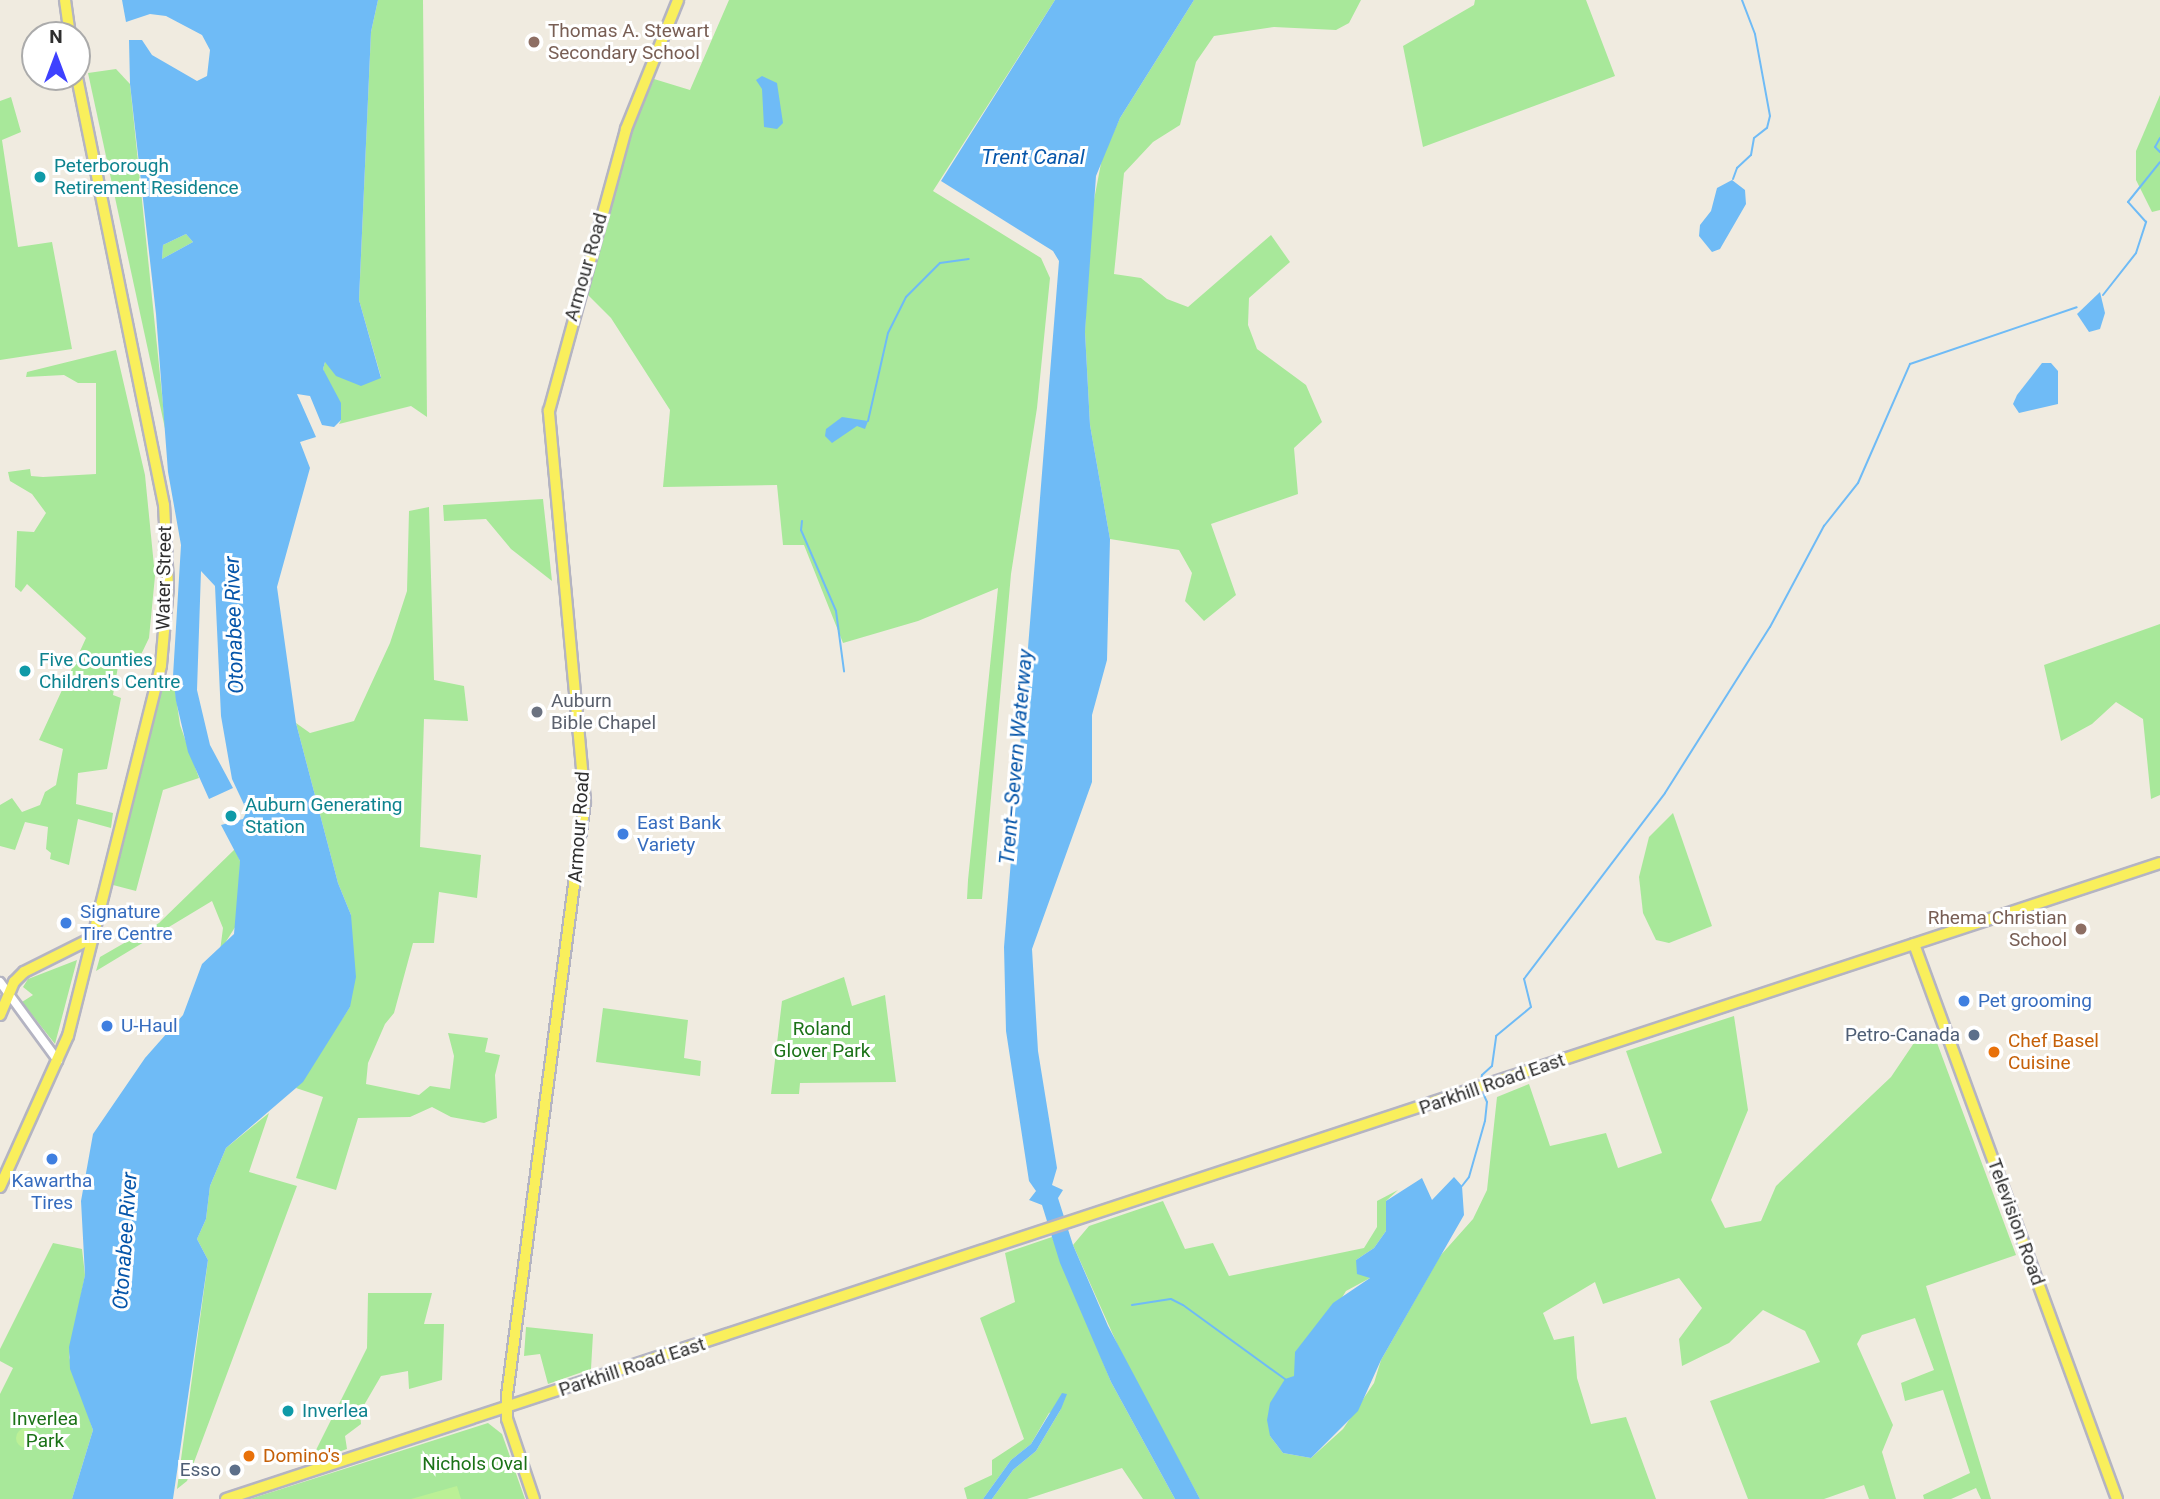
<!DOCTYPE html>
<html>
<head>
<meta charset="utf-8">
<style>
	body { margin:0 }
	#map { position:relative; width:2160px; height:1499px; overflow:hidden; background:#f0ebe0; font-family:Roboto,sans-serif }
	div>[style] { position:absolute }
	.green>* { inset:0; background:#a8e89a }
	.pitch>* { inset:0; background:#bbf096 }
	.round { border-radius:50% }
	.water>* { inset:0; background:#6fbbf6 }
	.stream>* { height:2px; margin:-1px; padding:0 1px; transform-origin:1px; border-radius:1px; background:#6fbbf6 }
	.roads { filter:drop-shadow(2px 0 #b4b4c2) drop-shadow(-2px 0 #b4b4c2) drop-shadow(0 2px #b4b4c2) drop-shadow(0 -2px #b4b4c2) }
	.minor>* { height:8px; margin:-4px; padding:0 4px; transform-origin:4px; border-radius:4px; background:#fff }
	.major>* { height:10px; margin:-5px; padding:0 5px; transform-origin:5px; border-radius:5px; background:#f9ef5c }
	.dots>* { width:19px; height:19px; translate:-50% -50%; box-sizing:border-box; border:4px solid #fff; border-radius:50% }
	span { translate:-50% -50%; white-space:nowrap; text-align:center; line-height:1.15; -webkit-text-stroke:6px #fff; paint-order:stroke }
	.education-label { font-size:19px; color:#785e54 }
	.left { translate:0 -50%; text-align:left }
	.right { translate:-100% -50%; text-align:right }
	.culture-label { font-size:19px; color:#0d838f }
	.street-label { font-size:19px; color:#2e2e2e }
	.worship-label { font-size:19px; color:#5b616d }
	.shop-label { font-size:19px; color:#366cbe }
	.park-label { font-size:19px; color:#1b7217 }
	.service-label { font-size:19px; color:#4e5e75 }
	.food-label { font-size:19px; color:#c56008 }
	.water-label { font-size:21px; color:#0656aa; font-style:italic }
	.north { position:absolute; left:21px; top:21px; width:70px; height:70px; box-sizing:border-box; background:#fff; border:2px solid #ababab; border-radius:50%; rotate:0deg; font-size:19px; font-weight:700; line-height:28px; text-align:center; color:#2e2e2e }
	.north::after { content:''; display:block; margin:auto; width:24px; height:32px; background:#3e41ff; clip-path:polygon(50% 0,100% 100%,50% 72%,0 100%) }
</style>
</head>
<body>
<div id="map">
	<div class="green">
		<div style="clip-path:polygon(378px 0,423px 0,427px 417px,411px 406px,339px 424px,341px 420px,323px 369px,325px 362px,381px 377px,359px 300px,371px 32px)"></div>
		<div style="clip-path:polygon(729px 0,1055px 0,933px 191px,1041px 258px,1050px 278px,1037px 408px,1011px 574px,982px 899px,967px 899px,968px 880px,998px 588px,918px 621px,843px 643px,804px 545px,783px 545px,777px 485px,663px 487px,670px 410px,611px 318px,587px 294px,625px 148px,654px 79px,690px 90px)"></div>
		<div style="clip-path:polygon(1194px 0,1361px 0,1349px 23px,1336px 30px,1274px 27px,1214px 36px,1196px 62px,1180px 125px,1153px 142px,1124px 173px,1114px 274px,1141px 278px,1167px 299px,1188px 307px,1271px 235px,1290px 262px,1249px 298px,1248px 325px,1257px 349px,1306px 385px,1322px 422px,1294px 448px,1298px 494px,1211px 524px,1236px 595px,1204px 621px,1185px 601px,1192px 573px,1179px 550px,1110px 539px,1090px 425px,1085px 332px,1090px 221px,1102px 158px,1120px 118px)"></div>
		<div style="clip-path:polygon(1475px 0,1586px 0,1615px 76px,1423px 147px,1403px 46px,1474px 5px)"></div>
		<div style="clip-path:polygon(116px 69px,130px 84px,166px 433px,88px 73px)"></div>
		<div style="clip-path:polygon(2160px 95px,2160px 210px,2152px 212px,2136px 180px,2136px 151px)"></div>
		<div style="clip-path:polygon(11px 97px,21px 132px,2px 140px,18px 247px,52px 242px,72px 349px,0 360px,0 101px)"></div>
		<div style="clip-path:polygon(186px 234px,193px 242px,162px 259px,163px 245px)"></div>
		<div style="clip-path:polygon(116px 350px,145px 475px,155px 576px,149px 638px,137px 663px,119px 661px,113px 695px,121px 698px,107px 769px,78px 773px,76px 804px,113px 813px,111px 828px,78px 819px,69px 865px,50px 859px,51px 853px,46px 849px,48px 827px,25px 822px,15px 850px,0 846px,0 805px,12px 798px,22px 812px,40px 805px,45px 792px,56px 785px,63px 749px,39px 740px,86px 638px,27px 584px,21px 592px,15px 587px,17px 531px,34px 532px,46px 513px,32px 494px,10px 481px,8px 472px,30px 469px,31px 476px,43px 477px,96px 474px,96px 383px,78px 383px,64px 375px,26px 377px,27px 372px)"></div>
		<div style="clip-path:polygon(543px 499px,552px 581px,511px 549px,486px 519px,444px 521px,443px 505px)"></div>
		<div style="clip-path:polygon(429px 507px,434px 680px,464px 686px,468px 721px,424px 719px,420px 847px,481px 855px,477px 898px,439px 892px,434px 943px,413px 943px,394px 1013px,385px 1024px,368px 1063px,366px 1084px,419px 1095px,430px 1086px,450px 1089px,454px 1056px,448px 1033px,488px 1038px,485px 1052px,500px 1055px,495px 1075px,497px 1118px,484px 1123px,451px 1117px,432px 1107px,410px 1117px,358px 1118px,336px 1190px,296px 1178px,323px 1097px,296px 1088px,350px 1007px,351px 915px,338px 883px,296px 723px,310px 733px,354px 721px,390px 643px,407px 591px,409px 511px)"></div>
		<div style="clip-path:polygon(2160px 624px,2160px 795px,2151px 799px,2143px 719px,2116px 702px,2092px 724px,2061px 741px,2044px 665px)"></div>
		<div style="clip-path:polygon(173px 676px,180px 725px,199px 778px,163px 790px,136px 891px,113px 885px,165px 678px)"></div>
		<div style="clip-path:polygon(1673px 813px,1712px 926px,1669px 943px,1656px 940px,1643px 913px,1639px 877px,1649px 837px)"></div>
		<div style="clip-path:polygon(235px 849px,240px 861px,239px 921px,220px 951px,223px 928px,212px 901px,96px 971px,100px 957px,159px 923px)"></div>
		<div style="clip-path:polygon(77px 960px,55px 1044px,22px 1002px,33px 995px,23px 987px,28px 979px)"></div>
		<div style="clip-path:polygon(844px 977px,852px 1006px,885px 995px,896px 1082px,800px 1083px,799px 1094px,771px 1094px,782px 1001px)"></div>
		<div style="clip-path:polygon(603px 1008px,688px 1020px,684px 1058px,701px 1061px,700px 1076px,596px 1062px)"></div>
		<div style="clip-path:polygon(1734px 1016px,1748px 1110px,1711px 1200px,1725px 1228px,1761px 1221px,1776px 1186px,1891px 1077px,1920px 1034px,1933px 1032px,2016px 1255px,1926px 1286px,1991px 1499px,1981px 1499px,1976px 1488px,1951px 1499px,1924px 1499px,1923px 1495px,1970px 1473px,1943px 1390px,1905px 1401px,1901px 1383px,1934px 1370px,1915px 1318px,1862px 1335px,1857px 1344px,1893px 1425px,1882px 1452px,1896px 1499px,1869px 1499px,1864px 1485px,1824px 1499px,1748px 1499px,1710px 1401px,1820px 1362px,1805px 1331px,1763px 1310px,1729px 1343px,1682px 1366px,1679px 1339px,1702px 1308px,1679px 1278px,1603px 1304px,1595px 1282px,1543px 1313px,1554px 1340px,1574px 1336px,1577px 1378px,1591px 1424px,1626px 1417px,1656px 1499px,1200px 1499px,1127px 1366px,1073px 1245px,1089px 1226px,1163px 1201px,1185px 1249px,1213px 1243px,1229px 1276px,1364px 1248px,1377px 1227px,1377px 1201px,1398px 1190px,1386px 1201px,1386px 1231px,1374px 1248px,1356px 1260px,1370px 1278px,1346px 1291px,1294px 1376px,1270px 1436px,1283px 1453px,1311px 1458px,1343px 1429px,1374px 1383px,1381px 1360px,1440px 1256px,1473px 1219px,1487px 1190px,1497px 1097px,1529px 1084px,1550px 1146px,1606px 1133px,1618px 1168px,1662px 1153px,1626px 1051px)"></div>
		<div style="clip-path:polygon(269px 1113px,249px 1172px,297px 1186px,187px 1481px,177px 1489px,208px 1260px,197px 1239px,206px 1219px,210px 1186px,226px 1148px)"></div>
		<div style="clip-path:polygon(1052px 1237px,1111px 1382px,1175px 1499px,1143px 1499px,1122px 1468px,1027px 1499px,992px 1499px,1013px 1470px,1036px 1451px,1061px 1409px,1049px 1413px,1031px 1444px,1011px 1460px,983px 1499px,967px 1499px,964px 1488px,992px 1475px,992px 1460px,1024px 1439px,980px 1318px,1015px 1302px,1005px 1253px)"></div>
		<div style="clip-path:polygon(53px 1243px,82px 1249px,85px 1275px,69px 1357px,93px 1430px,72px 1499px,0 1499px,0 1394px,13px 1368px,0 1361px,0 1349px)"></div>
		<div style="clip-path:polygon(368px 1293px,432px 1293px,424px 1324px,444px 1324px,442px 1380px,409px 1389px,408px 1371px,381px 1376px,360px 1412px,361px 1424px,345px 1436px,347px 1449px,310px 1462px,367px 1348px)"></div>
		<div style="clip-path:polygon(526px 1327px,593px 1334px,591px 1369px,548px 1384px,540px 1354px,524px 1356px)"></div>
		<div style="clip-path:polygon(488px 1423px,502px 1434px,525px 1499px,250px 1499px)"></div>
	</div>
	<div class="pitch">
		<div class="round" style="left:16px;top:1428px;width:20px;height:20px"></div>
		<div style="clip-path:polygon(457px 1486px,461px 1499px,411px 1499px)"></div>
	</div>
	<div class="water">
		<div style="clip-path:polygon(evenodd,122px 0,378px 0,371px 32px,359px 300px,381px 378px,361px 386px,336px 376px,325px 362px,323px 369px,341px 403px,341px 420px,334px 427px,322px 425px,310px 396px,297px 394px,316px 437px,300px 442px,310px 468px,277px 587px,296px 723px,338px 883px,351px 915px,356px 977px,350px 1007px,303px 1082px,226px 1148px,210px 1186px,206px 1219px,197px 1239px,208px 1260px,173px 1499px,72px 1499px,93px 1430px,70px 1369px,69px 1347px,85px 1275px,81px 1201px,93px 1134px,145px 1058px,183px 1015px,202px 964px,234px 934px,240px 861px,221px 825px,243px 819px,247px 811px,232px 779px,221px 716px,215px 586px,201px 571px,197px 690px,210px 745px,233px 788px,209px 799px,188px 752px,176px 701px,173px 676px,181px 545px,168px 472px,156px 314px,130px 84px,129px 40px,142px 40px,152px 55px,197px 81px,207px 76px,210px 50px,202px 35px,166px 16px,150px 14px,126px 22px,122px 0,186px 234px,193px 242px,162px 259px,163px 245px,186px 234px)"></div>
		<div style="clip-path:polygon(1055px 0,1194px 0,1120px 118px,1096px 176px,1085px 332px,1090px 425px,1110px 539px,1107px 660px,1092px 715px,1092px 782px,1032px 949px,1038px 1051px,1057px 1168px,1052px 1185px,1063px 1190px,1058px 1198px,1073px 1245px,1108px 1326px,1200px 1499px,1175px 1499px,1111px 1382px,1060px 1263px,1042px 1205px,1029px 1200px,1036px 1191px,1029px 1181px,1006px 1031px,1004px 947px,1059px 261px,1053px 251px,941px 181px)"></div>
		<div style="clip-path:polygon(762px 76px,777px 83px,783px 123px,777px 129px,764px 127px,762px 89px,756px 80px)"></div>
		<div style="clip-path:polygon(1732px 180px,1745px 190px,1746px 204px,1720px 249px,1712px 252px,1699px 236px,1700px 225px,1711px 211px,1717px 188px)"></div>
		<div style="clip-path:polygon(2100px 292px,2105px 313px,2100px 329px,2089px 332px,2077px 314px)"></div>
		<div style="clip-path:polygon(2042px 363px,2051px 363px,2058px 371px,2058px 404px,2019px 413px,2013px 404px,2017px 395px)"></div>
		<div style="clip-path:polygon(842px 417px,868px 421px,865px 429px,857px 426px,832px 443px,825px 436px,826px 429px)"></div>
		<div style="clip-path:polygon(1454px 1177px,1462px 1186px,1464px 1215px,1381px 1360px,1358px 1411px,1311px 1458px,1283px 1453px,1270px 1436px,1267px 1420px,1270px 1403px,1285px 1379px,1294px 1376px,1295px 1352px,1333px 1303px,1370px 1278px,1357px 1274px,1356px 1260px,1374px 1248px,1386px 1231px,1386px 1201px,1422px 1178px,1432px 1200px)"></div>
		<div style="clip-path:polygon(1062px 1393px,1067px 1394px,1061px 1409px,1036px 1451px,1013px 1470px,992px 1499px,983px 1499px,1011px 1460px,1031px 1444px)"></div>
	</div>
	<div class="stream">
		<div style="left:2160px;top:138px;width:10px;rotate:119deg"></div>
		<div style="left:2155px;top:147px;width:7px;rotate:45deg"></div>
		<div style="left:1733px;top:179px;width:12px;rotate:-70deg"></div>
		<div style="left:1737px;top:168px;width:19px;rotate:-43deg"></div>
		<div style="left:1751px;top:155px;width:17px;rotate:-80deg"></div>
		<div style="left:1754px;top:138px;width:16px;rotate:-38deg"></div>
		<div style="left:1767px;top:128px;width:12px;rotate:-76deg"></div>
		<div style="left:1770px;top:116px;width:83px;rotate:-100.4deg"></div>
		<div style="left:1755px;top:34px;width:36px;rotate:-111deg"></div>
		<div style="left:2103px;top:295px;width:53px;rotate:-51.8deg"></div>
		<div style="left:2136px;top:253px;width:33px;rotate:-72deg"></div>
		<div style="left:2146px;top:222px;width:27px;rotate:-132deg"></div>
		<div style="left:2128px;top:202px;width:51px;rotate:-51.3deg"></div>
		<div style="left:868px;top:421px;width:90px;rotate:-77.2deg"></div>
		<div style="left:888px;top:333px;width:40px;rotate:-63.4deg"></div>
		<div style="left:906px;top:297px;width:48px;rotate:-45deg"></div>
		<div style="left:940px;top:263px;width:29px;rotate:-8deg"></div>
		<div style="left:802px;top:521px;width:9px;rotate:96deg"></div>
		<div style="left:801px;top:530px;width:88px;rotate:66.6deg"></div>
		<div style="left:836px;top:611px;width:61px;rotate:82.4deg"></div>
		<div style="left:1481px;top:1081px;width:6px;rotate:-81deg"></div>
		<div style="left:1482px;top:1075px;width:13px;rotate:-42deg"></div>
		<div style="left:1492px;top:1066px;width:30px;rotate:-82deg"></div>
		<div style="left:1496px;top:1036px;width:45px;rotate:-39.6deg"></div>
		<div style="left:1531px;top:1007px;width:29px;rotate:-104deg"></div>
		<div style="left:1524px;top:979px;width:233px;rotate:-52.8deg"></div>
		<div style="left:1665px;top:793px;width:196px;rotate:-57.7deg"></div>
		<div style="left:1770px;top:627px;width:115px;rotate:-61.9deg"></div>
		<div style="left:1824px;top:526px;width:55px;rotate:-51.7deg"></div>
		<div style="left:1858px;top:483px;width:130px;rotate:-66.4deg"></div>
		<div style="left:1910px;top:364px;width:176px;rotate:-18.8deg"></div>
		<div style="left:1462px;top:1186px;width:11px;rotate:-52deg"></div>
		<div style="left:1469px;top:1177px;width:58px;rotate:-74.1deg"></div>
		<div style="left:1485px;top:1121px;width:19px;rotate:-84deg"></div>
		<div style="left:1487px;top:1102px;width:12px;rotate:-114deg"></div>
		<div style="left:1132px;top:1305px;width:39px;rotate:-9deg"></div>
		<div style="left:1171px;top:1299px;width:13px;rotate:27deg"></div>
		<div style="left:1183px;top:1305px;width:126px;rotate:36deg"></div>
	</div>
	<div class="roads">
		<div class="minor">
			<div style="left:0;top:982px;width:98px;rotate:53.7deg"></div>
		</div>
		<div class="major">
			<div style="left:65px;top:0;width:35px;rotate:82deg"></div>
			<div style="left:1914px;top:944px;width:591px;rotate:69.91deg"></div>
			<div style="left:0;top:1015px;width:36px;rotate:-67deg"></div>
			<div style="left:14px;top:982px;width:14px;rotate:-45deg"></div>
			<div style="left:24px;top:972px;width:76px;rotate:-26.6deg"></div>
			<div style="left:0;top:1187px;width:166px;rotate:-65.8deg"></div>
			<div style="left:68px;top:1036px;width:382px;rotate:-75.9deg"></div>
			<div style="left:161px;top:665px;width:79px;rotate:-84.9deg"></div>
			<div style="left:168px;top:586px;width:81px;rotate:-92.8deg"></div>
			<div style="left:164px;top:505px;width:437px;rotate:-101.5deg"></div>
			<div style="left:226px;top:1499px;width:2036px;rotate:-18.2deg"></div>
			<div style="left:534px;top:1499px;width:84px;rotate:-108.6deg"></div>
			<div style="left:507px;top:1419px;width:24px;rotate:-90deg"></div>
			<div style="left:507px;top:1395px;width:599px;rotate:-82.52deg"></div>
			<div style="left:585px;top:801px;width:392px;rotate:-95.3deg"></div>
			<div style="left:549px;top:411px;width:292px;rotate:-74.7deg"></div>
			<div style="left:626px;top:129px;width:139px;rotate:-68deg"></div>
		</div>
	</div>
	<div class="dots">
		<div style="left:534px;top:42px;background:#8d6e63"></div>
		<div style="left:40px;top:177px;background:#0f9aa8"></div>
		<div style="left:25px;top:671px;background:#0f9aa8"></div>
		<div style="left:537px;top:712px;background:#6b7280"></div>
		<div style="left:231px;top:816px;background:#0f9aa8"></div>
		<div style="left:623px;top:834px;background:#3f7fe0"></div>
		<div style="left:66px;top:923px;background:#3f7fe0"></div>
		<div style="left:2081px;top:929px;background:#8d6e63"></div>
		<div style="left:1964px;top:1001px;background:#3f7fe0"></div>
		<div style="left:107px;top:1026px;background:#3f7fe0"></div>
		<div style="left:1974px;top:1035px;background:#5c6f8a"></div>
		<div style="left:1994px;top:1052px;background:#e8710a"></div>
		<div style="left:52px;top:1159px;background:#3f7fe0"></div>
		<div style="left:288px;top:1411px;background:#0f9aa8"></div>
		<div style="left:249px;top:1456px;background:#e8710a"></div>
		<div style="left:235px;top:1470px;background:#5c6f8a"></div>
	</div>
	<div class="education-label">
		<span class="left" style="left:548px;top:42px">Thomas A. Stewart<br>Secondary School</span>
		<span class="right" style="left:2067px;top:929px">Rhema Christian<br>School</span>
	</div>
	<div class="culture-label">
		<span class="left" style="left:54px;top:177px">Peterborough<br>Retirement Residence</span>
		<span class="left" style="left:39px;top:671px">Five Counties<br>Children's Centre</span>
		<span class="left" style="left:245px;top:816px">Auburn Generating<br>Station</span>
		<span class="left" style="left:302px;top:1411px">Inverlea</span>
	</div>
	<div class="street-label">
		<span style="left:586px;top:267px;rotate:-74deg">Armour Road</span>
		<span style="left:164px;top:578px;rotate:-89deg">Water Street</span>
		<span style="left:579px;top:827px;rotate:-86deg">Armour Road</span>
		<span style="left:1492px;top:1084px;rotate:-19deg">Parkhill Road East</span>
		<span style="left:2016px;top:1222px;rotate:70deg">Television Road</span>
		<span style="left:632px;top:1367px;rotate:-18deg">Parkhill Road East</span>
	</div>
	<div class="worship-label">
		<span class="left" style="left:551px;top:712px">Auburn<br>Bible Chapel</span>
	</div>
	<div class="shop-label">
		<span class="left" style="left:637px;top:834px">East Bank<br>Variety</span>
		<span class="left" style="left:80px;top:923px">Signature<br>Tire Centre</span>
		<span class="left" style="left:1978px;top:1001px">Pet grooming</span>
		<span class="left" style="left:121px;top:1026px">U-Haul</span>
		<span style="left:52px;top:1192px">Kawartha<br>Tires</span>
	</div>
	<div class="park-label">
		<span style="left:822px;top:1040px">Roland<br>Glover Park</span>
		<span style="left:45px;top:1430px">Inverlea<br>Park</span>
		<span style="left:475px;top:1464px">Nichols Oval</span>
	</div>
	<div class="service-label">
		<span class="right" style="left:1960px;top:1035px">Petro-Canada</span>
		<span class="right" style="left:221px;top:1470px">Esso</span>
	</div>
	<div class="food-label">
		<span class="left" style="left:2008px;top:1052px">Chef Basel<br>Cuisine</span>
		<span class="left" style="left:263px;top:1456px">Domino's</span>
	</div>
	<div class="water-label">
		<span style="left:1033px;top:157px">Trent Canal</span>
		<span style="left:234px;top:625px;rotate:-92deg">Otonabee River</span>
		<span style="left:1016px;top:757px;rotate:-85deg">Trent–Severn Waterway</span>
		<span style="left:125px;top:1241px;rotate:-86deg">Otonabee River</span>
	</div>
	<div class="north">N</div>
</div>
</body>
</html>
